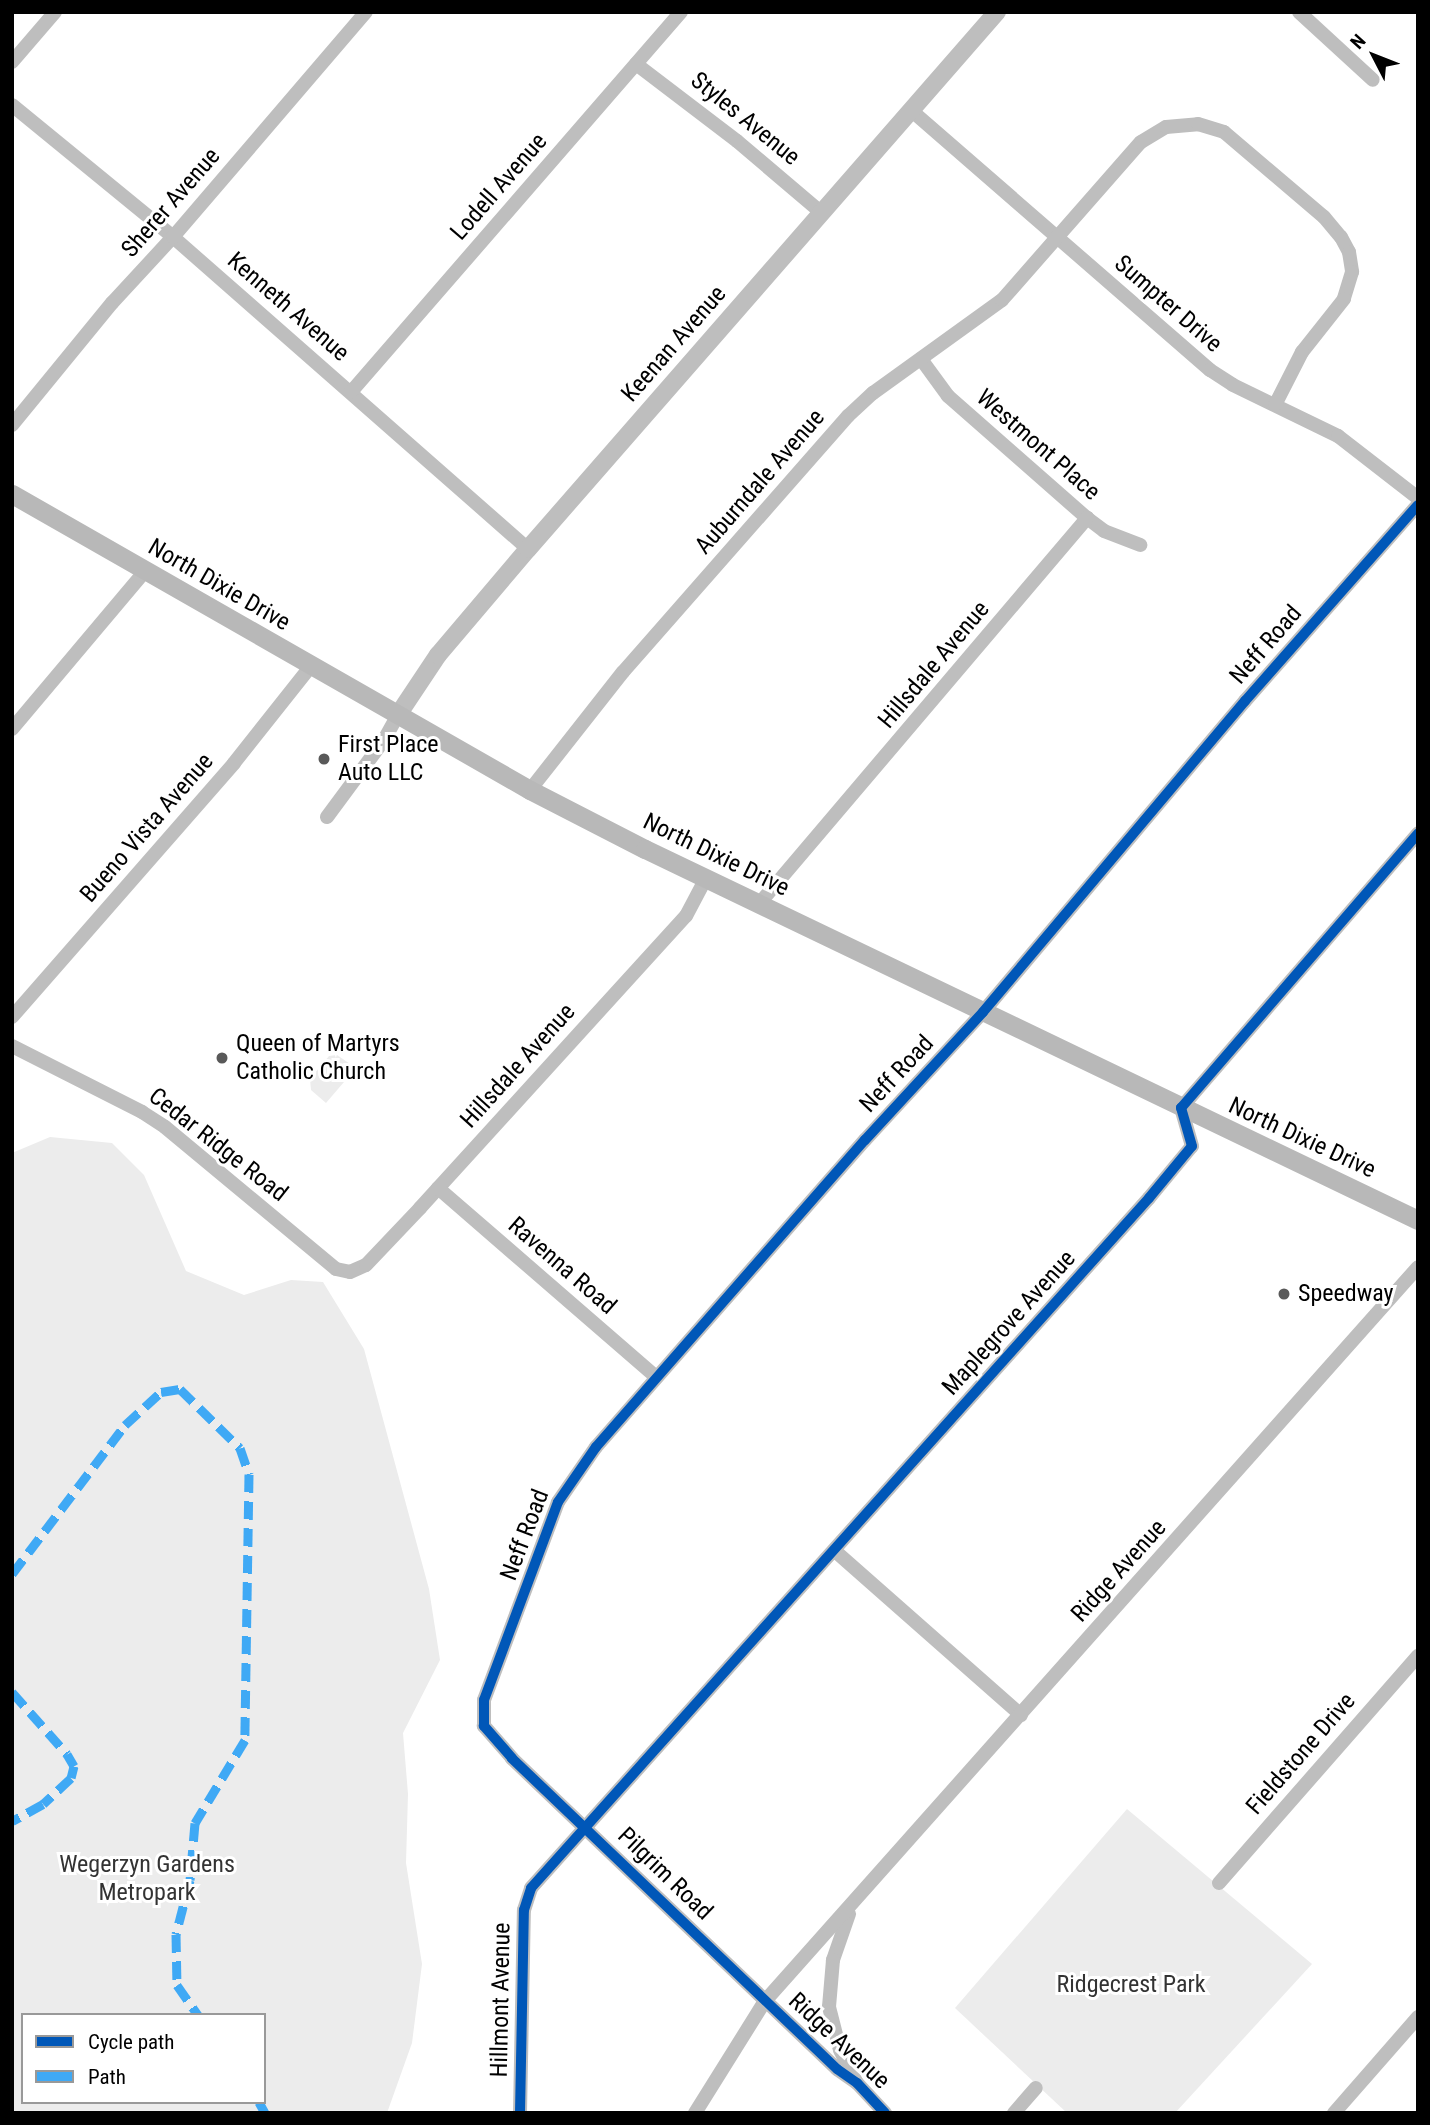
<!DOCTYPE html>
<html>
<head>
<meta charset="utf-8">
<style>
	body { margin:0 }
	#map { position:relative; width:1430px; height:2125px; overflow:hidden; background:#fff; font-family:"Roboto Condensed",sans-serif }
	div>[style] { position:absolute }
	.green>* { inset:0; background:#ececec }
	.minor>* { height:14px; margin:-7px; padding:0 7px; transform-origin:7px; border-radius:7px; background:#bebebe }
	.tertiary>* { height:18px; margin:-9px; padding:0 9px; transform-origin:9px; border-radius:9px; background:#bebebe }
	.secondary>* { height:19px; margin:-9.5px; padding:0 9.5px; transform-origin:9.5px; border-radius:9.5px; background:#b8b8b8 }
	.quiet>* { height:9px; margin-top:-4.5px; transform-origin:0; background:repeating-linear-gradient(90deg,#3fa9f5 0 18px,transparent 0 27px) }
	.cycleway>* { height:10px; margin:-5px; padding:0 5px; transform-origin:5px; border-radius:5px; background:#0057b8 }
	.dots>* { width:19px; height:19px; translate:-50% -50%; box-sizing:border-box; border:4px solid #fff; border-radius:50% }
	span { translate:-50% -50%; white-space:nowrap; text-align:center; line-height:1.15; -webkit-text-stroke:6px #fff; paint-order:stroke }
	.street-label { font-size:24px; color:#000 }
	.poi-label { font-size:24px; color:#000 }
	.left { translate:0 -50%; text-align:left }
	.park-label { font-size:24px; color:#333 }
	.frame { position:absolute; inset:0; border:14px solid #000; pointer-events:none }
	.legend { position:absolute; left:21px; top:2013px; width:245px; height:91px; box-sizing:border-box; background:#fff; border:2px solid #999; margin:0; padding:9px 12px; list-style:none; font-size:21px; color:#000 }
	.legend li { display:flex; align-items:center; gap:14px; height:35px }
	.legend b { width:35px; border:2px solid #999 }
	.north { position:absolute; left:1339px; top:21px; width:70px; height:70px; -webkit-text-stroke:5px #fff; paint-order:stroke; rotate:312deg; font-size:19px; font-weight:700; line-height:28px; text-align:center; color:#000 }
	.north::after { content:''; display:block; margin:auto; width:24px; height:32px; background:#000; clip-path:polygon(50% 0,100% 100%,50% 72%,0 100%) }
</style>
</head>
<body>
<div id="map">
	<div class="green">
		<div style="clip-path:polygon(337px 1055px,356px 1068px,326px 1103px,311px 1090px,310px 1079px,329px 1056px)"></div>
		<div style="clip-path:polygon(evenodd,50px 1137px,112px 1143px,144px 1175px,186px 1271px,244px 1295px,291px 1280px,323px 1282px,364px 1349px,429px 1589px,440px 1660px,403px 1733px,408px 1794px,406px 1863px,422px 1964px,412px 2043px,387px 2113px,12px 2113px,12px 1153px,50px 1137px,23px 2015px,264px 2015px,264px 2102px,23px 2102px,23px 2015px)"></div>
		<div style="clip-path:polygon(1127px 1809px,1312px 1964px,1175px 2113px,1067px 2113px,955px 2008px)"></div>
	</div>
	<div class="minor">
		<div style="left:1299px;top:12px;width:100px;rotate:42.6deg"></div>
		<div style="left:12px;top:62px;width:66px;rotate:-49.3deg"></div>
		<div style="left:636px;top:64px;width:127px;rotate:37.3deg"></div>
		<div style="left:737px;top:141px;width:111px;rotate:40.3deg"></div>
		<div style="left:12px;top:105px;width:208px;rotate:39.3deg"></div>
		<div style="left:173px;top:237px;width:473px;rotate:41.3deg"></div>
		<div style="left:912px;top:111px;width:395px;rotate:41deg"></div>
		<div style="left:1210px;top:370px;width:27px;rotate:33deg"></div>
		<div style="left:1233px;top:385px;width:117px;rotate:25.9deg"></div>
		<div style="left:1338px;top:436px;width:101px;rotate:37.8deg"></div>
		<div style="left:921px;top:359px;width:46px;rotate:53.9deg"></div>
		<div style="left:948px;top:396px;width:185px;rotate:41.3deg"></div>
		<div style="left:1087px;top:518px;width:21px;rotate:37deg"></div>
		<div style="left:1104px;top:531px;width:39px;rotate:21deg"></div>
		<div style="left:351px;top:392px;width:503px;rotate:-49.03deg"></div>
		<div style="left:12px;top:425px;width:158px;rotate:-50.7deg"></div>
		<div style="left:112px;top:303px;width:90px;rotate:-47.3deg"></div>
		<div style="left:173px;top:237px;width:296px;rotate:-49.4deg"></div>
		<div style="left:12px;top:729px;width:207px;rotate:-49.9deg"></div>
		<div style="left:530px;top:790px;width:150px;rotate:-51.8deg"></div>
		<div style="left:623px;top:672px;width:341px;rotate:-48.7deg"></div>
		<div style="left:848px;top:416px;width:34px;rotate:-43deg"></div>
		<div style="left:873px;top:393px;width:159px;rotate:-35.8deg"></div>
		<div style="left:1002px;top:300px;width:210px;rotate:-48.7deg"></div>
		<div style="left:1141px;top:142px;width:29px;rotate:-31deg"></div>
		<div style="left:1166px;top:127px;width:32px;rotate:-5deg"></div>
		<div style="left:1198px;top:124px;width:27px;rotate:17deg"></div>
		<div style="left:1224px;top:132px;width:131px;rotate:40.4deg"></div>
		<div style="left:1324px;top:217px;width:26px;rotate:50deg"></div>
		<div style="left:1341px;top:237px;width:17px;rotate:62deg"></div>
		<div style="left:1349px;top:252px;width:20px;rotate:81deg"></div>
		<div style="left:1352px;top:272px;width:28px;rotate:107deg"></div>
		<div style="left:1344px;top:299px;width:68px;rotate:128.4deg"></div>
		<div style="left:1302px;top:352px;width:59px;rotate:117deg"></div>
		<div style="left:327px;top:817px;width:96px;rotate:-53.5deg"></div>
		<div style="left:384px;top:740px;width:29px;rotate:-61deg"></div>
		<div style="left:759px;top:904px;width:507px;rotate:-49.64deg"></div>
		<div style="left:12px;top:1017px;width:337px;rotate:-48.8deg"></div>
		<div style="left:234px;top:763px;width:124px;rotate:-51.6deg"></div>
		<div style="left:12px;top:1046px;width:146px;rotate:26.9deg"></div>
		<div style="left:142px;top:1112px;width:27px;rotate:33deg"></div>
		<div style="left:165px;top:1127px;width:222px;rotate:39.7deg"></div>
		<div style="left:336px;top:1269px;width:14px;rotate:12deg"></div>
		<div style="left:350px;top:1272px;width:17px;rotate:-24deg"></div>
		<div style="left:366px;top:1265px;width:79px;rotate:-46.5deg"></div>
		<div style="left:420px;top:1208px;width:395px;rotate:-47.7deg"></div>
		<div style="left:686px;top:916px;width:43px;rotate:-62.2deg"></div>
		<div style="left:438px;top:1188px;width:289px;rotate:40.9deg"></div>
		<div style="left:835px;top:1551px;width:248px;rotate:41.4deg"></div>
		<div style="left:1219px;top:1883px;width:302px;rotate:-48.8deg"></div>
		<div style="left:849px;top:1914px;width:49px;rotate:109.2deg"></div>
		<div style="left:833px;top:1960px;width:47px;rotate:94.9deg"></div>
		<div style="left:829px;top:2007px;width:44px;rotate:75.7deg"></div>
		<div style="left:840px;top:2050px;width:35px;rotate:63deg"></div>
		<div style="left:520px;top:2113px;width:203px;rotate:-88.9deg"></div>
		<div style="left:524px;top:1910px;width:23px;rotate:-72deg"></div>
		<div style="left:531px;top:1888px;width:926px;rotate:-48.15deg"></div>
		<div style="left:1149px;top:1198px;width:67px;rotate:-50.4deg"></div>
		<div style="left:1192px;top:1146px;width:40px;rotate:-106deg"></div>
		<div style="left:1181px;top:1108px;width:363px;rotate:-49.2deg"></div>
		<div style="left:695px;top:2113px;width:132px;rotate:-58deg"></div>
		<div style="left:765px;top:2001px;width:982px;rotate:-48.34deg"></div>
		<div style="left:885px;top:2113px;width:41px;rotate:-133deg"></div>
		<div style="left:857px;top:2083px;width:24px;rotate:-145deg"></div>
		<div style="left:837px;top:2069px;width:450px;rotate:-136.3deg"></div>
		<div style="left:512px;top:1758px;width:43px;rotate:-131.2deg"></div>
		<div style="left:484px;top:1726px;width:26px;rotate:-90deg"></div>
		<div style="left:484px;top:1700px;width:211px;rotate:-69.5deg"></div>
		<div style="left:558px;top:1502px;width:67px;rotate:-55.4deg"></div>
		<div style="left:596px;top:1447px;width:408px;rotate:-48.8deg"></div>
		<div style="left:865px;top:1140px;width:174px;rotate:-47.3deg"></div>
		<div style="left:983px;top:1012px;width:407px;rotate:-49.9deg"></div>
		<div style="left:1245px;top:701px;width:261px;rotate:-48.6deg"></div>
		<div style="left:1014px;top:2113px;width:33px;rotate:-49deg"></div>
		<div style="left:1334px;top:2113px;width:128px;rotate:-48.8deg"></div>
	</div>
	<div class="tertiary">
		<div style="left:398px;top:715px;width:72px;rotate:-56.3deg"></div>
		<div style="left:438px;top:655px;width:139px;rotate:-49.7deg"></div>
		<div style="left:528px;top:549px;width:713px;rotate:-48.87deg"></div>
	</div>
	<div class="secondary">
		<div style="left:12px;top:494px;width:597px;rotate:29.74deg"></div>
		<div style="left:530px;top:790px;width:129px;rotate:27.2deg"></div>
		<div style="left:645px;top:849px;width:857px;rotate:25.64deg"></div>
	</div>
	<div class="quiet">
		<div style="left:12px;top:1574px;width:187px;rotate:-52.8deg"></div>
		<div style="left:125px;top:1425px;width:49px;rotate:-42.5deg"></div>
		<div style="left:161px;top:1392px;width:19px;rotate:-9deg"></div>
		<div style="left:180px;top:1389px;width:84px;rotate:44.5deg"></div>
		<div style="left:240px;top:1448px;width:28px;rotate:71deg"></div>
		<div style="left:249px;top:1474px;width:266px;rotate:90.9deg"></div>
		<div style="left:245px;top:1740px;width:97px;rotate:121.1deg"></div>
		<div style="left:195px;top:1823px;width:57px;rotate:95deg"></div>
		<div style="left:190px;top:1880px;width:56px;rotate:104.5deg"></div>
		<div style="left:176px;top:1934px;width:51px;rotate:88.9deg"></div>
		<div style="left:177px;top:1985px;width:37px;rotate:55deg"></div>
		<div style="left:12px;top:1692px;width:83px;rotate:48.4deg"></div>
		<div style="left:67px;top:1754px;width:14px;rotate:60deg"></div>
		<div style="left:74px;top:1766px;width:12px;rotate:104deg"></div>
		<div style="left:71px;top:1778px;width:38px;rotate:137deg"></div>
		<div style="left:43px;top:1804px;width:35px;rotate:151deg"></div>
		<div style="left:259px;top:2102px;width:13px;rotate:61deg"></div>
	</div>
	<div class="cycleway">
		<div style="left:520px;top:2113px;width:203px;rotate:-88.9deg"></div>
		<div style="left:524px;top:1910px;width:23px;rotate:-72deg"></div>
		<div style="left:531px;top:1888px;width:926px;rotate:-48.15deg"></div>
		<div style="left:1149px;top:1198px;width:67px;rotate:-50.4deg"></div>
		<div style="left:1192px;top:1146px;width:40px;rotate:-106deg"></div>
		<div style="left:1181px;top:1108px;width:363px;rotate:-49.2deg"></div>
		<div style="left:885px;top:2113px;width:41px;rotate:-133deg"></div>
		<div style="left:857px;top:2083px;width:24px;rotate:-145deg"></div>
		<div style="left:837px;top:2069px;width:450px;rotate:-136.3deg"></div>
		<div style="left:512px;top:1758px;width:43px;rotate:-131.2deg"></div>
		<div style="left:484px;top:1726px;width:26px;rotate:-90deg"></div>
		<div style="left:484px;top:1700px;width:211px;rotate:-69.5deg"></div>
		<div style="left:558px;top:1502px;width:67px;rotate:-55.4deg"></div>
		<div style="left:596px;top:1447px;width:408px;rotate:-48.8deg"></div>
		<div style="left:865px;top:1140px;width:174px;rotate:-47.3deg"></div>
		<div style="left:983px;top:1012px;width:407px;rotate:-49.9deg"></div>
		<div style="left:1245px;top:701px;width:261px;rotate:-48.6deg"></div>
	</div>
	<div class="dots">
		<div style="left:324px;top:759px;background:#595959"></div>
		<div style="left:222px;top:1058px;background:#595959"></div>
		<div style="left:1284px;top:1294px;background:#595959"></div>
	</div>
	<div class="street-label">
		<span style="left:745px;top:119px;rotate:39deg">Styles Avenue</span>
		<span style="left:499px;top:187px;rotate:-49deg">Lodell Avenue</span>
		<span style="left:171px;top:203px;rotate:-49deg">Sherer Avenue</span>
		<span style="left:1168px;top:304px;rotate:41deg">Sumpter Drive</span>
		<span style="left:288px;top:307px;rotate:41deg">Kenneth Avenue</span>
		<span style="left:674px;top:344px;rotate:-49deg">Keenan Avenue</span>
		<span style="left:1038px;top:445px;rotate:41deg">Westmont Place</span>
		<span style="left:760px;top:482px;rotate:-49deg">Auburndale Avenue</span>
		<span style="left:219px;top:585px;rotate:30deg">North Dixie Drive</span>
		<span style="left:1266px;top:645px;rotate:-49deg">Neff Road</span>
		<span style="left:934px;top:665px;rotate:-50deg">Hillsdale Avenue</span>
		<span style="left:147px;top:828px;rotate:-49deg">Bueno Vista Avenue</span>
		<span style="left:716px;top:855px;rotate:26deg">North Dixie Drive</span>
		<span style="left:518px;top:1066px;rotate:-48deg">Hillsdale Avenue</span>
		<span style="left:897px;top:1074px;rotate:-47deg">Neff Road</span>
		<span style="left:1302px;top:1138px;rotate:25deg">North Dixie Drive</span>
		<span style="left:218px;top:1145px;rotate:38deg">Cedar Ridge Road</span>
		<span style="left:562px;top:1266px;rotate:41deg">Ravenna Road</span>
		<span style="left:1009px;top:1323px;rotate:-48deg">Maplegrove Avenue</span>
		<span style="left:525px;top:1535px;rotate:-69deg">Neff Road</span>
		<span style="left:1119px;top:1571px;rotate:-48deg">Ridge Avenue</span>
		<span style="left:1301px;top:1754px;rotate:-49deg">Fieldstone Drive</span>
		<span style="left:665px;top:1874px;rotate:44deg">Pilgrim Road</span>
		<span style="left:501px;top:2000px;rotate:-89deg">Hillmont Avenue</span>
		<span style="left:839px;top:2041px;rotate:43deg">Ridge Avenue</span>
	</div>
	<div class="poi-label">
		<span class="left" style="left:338px;top:759px">First Place<br>Auto LLC</span>
		<span class="left" style="left:236px;top:1058px">Queen of Martyrs<br>Catholic Church</span>
		<span class="left" style="left:1298px;top:1294px">Speedway</span>
	</div>
	<div class="park-label">
		<span style="left:147px;top:1879px">Wegerzyn Gardens<br>Metropark</span>
		<span style="left:1131px;top:1985px">Ridgecrest Park</span>
	</div>
	<div class="frame"></div>
	<ul class="legend">
	<li><b style="height:9px;background:#0057b8"></b>Cycle path</li>
	<li><b style="height:9px;background:#3fa9f5"></b>Path</li>
	</ul>
	<div class="north">N</div>
</div>
</body>
</html>
